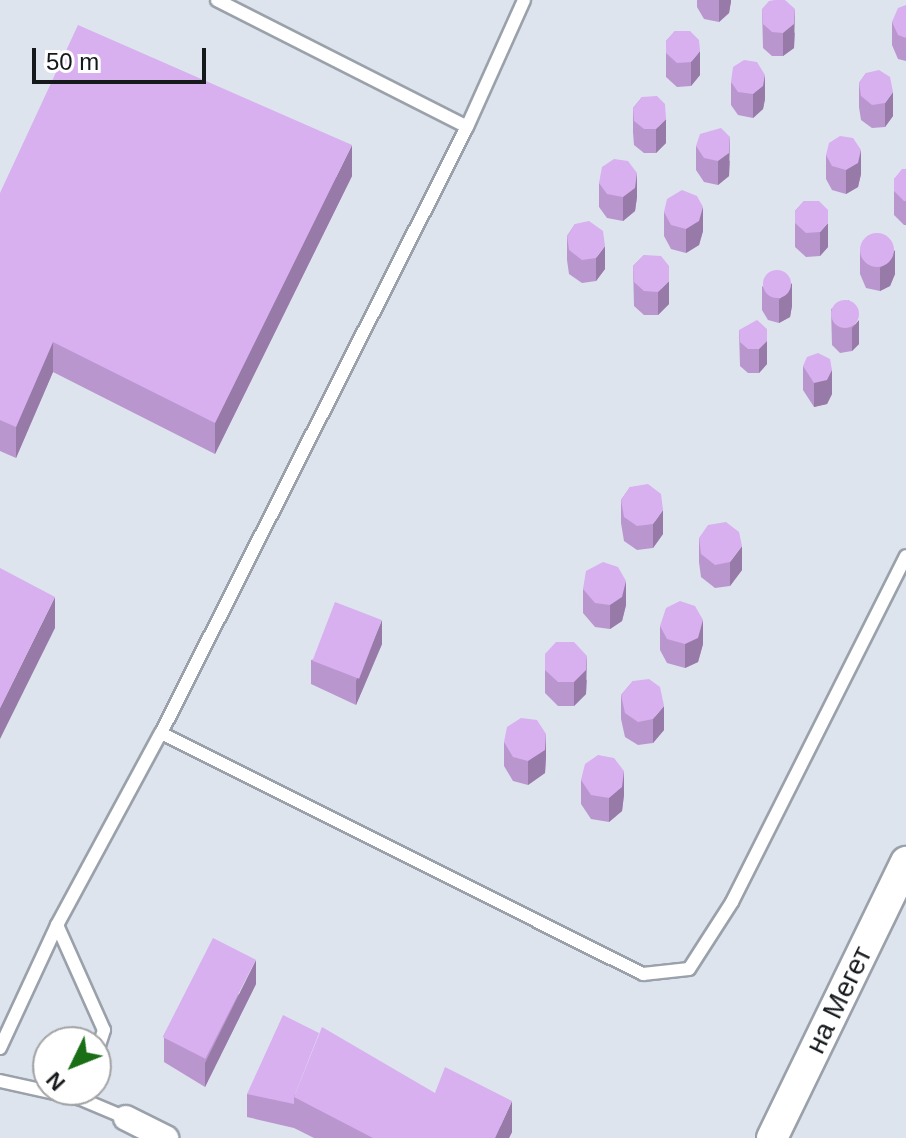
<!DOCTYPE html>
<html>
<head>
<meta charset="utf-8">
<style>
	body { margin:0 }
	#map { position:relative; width:906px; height:1138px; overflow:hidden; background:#dde4ee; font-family:Arial,sans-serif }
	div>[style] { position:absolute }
	.roads { filter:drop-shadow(2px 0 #9aa1aa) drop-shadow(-2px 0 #9aa1aa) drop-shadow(0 2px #9aa1aa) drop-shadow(0 -2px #9aa1aa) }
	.service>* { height:12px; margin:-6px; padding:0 6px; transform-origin:6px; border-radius:6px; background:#fff }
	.minor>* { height:24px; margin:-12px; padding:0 12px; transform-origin:12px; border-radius:12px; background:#fff }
	.tertiary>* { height:30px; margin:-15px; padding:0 15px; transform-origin:15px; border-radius:15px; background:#fff }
	.wall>* { inset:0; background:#ba96ce }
	.shaded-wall>* { inset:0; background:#977aa7 }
	.building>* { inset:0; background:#d8afef; transform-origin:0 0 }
	.round { border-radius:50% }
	span { translate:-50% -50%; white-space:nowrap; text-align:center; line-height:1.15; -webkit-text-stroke:8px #fff; paint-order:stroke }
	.street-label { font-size:28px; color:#16191c }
	.north { position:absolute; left:32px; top:1026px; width:80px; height:80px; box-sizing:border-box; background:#fff; border:2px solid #a2a3a4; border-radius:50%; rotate:227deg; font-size:22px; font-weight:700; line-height:32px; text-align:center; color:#16191c }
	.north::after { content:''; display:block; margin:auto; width:28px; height:36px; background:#196e16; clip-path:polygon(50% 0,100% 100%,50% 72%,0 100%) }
	.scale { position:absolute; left:32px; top:48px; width:174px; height:36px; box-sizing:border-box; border:4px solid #16191c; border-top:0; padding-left:10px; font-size:24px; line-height:28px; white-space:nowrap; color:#16191c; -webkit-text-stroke:6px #fff; paint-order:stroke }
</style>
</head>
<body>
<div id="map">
	<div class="roads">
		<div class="service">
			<div style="left:217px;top:0;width:280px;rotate:26.9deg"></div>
			<div style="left:161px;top:733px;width:539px;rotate:26.57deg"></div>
			<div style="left:643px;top:974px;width:46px;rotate:-6.2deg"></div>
			<div style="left:689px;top:969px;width:80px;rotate:-57.3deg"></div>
			<div style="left:732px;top:902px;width:387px;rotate:-63.3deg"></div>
			<div style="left:57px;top:925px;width:115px;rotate:65.9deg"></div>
			<div style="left:104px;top:1030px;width:25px;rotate:108deg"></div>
			<div style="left:0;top:1048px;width:136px;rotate:-65.1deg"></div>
			<div style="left:57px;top:925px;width:218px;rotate:-61.6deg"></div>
			<div style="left:161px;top:733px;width:679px;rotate:-63.21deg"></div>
			<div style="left:467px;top:127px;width:139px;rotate:-65.8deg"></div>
			<div style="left:0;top:1081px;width:83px;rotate:12.5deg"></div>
			<div style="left:81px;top:1099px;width:49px;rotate:22.9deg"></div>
		</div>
		<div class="minor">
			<div style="left:126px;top:1118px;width:45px;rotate:26.6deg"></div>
		</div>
		<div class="tertiary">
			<div style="left:772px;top:1138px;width:307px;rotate:-64.1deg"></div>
		</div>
	</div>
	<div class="wall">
		<div style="clip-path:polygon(697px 0,731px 0,729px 13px,719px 22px,704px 19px,697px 7px)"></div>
		<div style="clip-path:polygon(906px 5px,906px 61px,898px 59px,892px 45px,892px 22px)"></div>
		<div style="clip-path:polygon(762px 9px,795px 33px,794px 48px,783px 56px,772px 56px,763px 48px)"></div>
		<div style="clip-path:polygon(675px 31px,700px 75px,691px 86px,677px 87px,666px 77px,666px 41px)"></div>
		<div style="clip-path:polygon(866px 73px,893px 116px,885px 127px,872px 128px,861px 120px,859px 107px,859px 83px)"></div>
		<div style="clip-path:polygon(731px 82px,765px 99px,763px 109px,753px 118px,738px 115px,731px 105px)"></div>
		<div style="clip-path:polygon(642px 97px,666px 143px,656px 153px,644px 153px,634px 145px,633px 132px,633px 108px)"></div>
		<div style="clip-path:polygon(696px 146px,730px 161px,729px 176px,718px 185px,704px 182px,696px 170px)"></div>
		<div style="clip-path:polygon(826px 155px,861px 174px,858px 187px,846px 194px,832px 190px,826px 179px)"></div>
		<div style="clip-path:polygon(906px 169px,906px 225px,904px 225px,894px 215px,894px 179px)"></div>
		<div style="clip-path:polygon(352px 176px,215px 454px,53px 372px,16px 458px,0 451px,0 193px)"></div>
		<div style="clip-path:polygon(599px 183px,637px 197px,635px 211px,623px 221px,607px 218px,599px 207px)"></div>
		<div style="clip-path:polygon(804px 201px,828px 247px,820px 256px,806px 257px,795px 247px,795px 211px)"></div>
		<div style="clip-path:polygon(664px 212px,703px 231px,699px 245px,686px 253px,671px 249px,664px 236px)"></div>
		<div style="clip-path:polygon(575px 224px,605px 269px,596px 281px,582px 283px,569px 274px,567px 260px,567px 236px)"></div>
		<div style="clip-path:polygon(860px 250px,895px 274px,890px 286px,880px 291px,866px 288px,860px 274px)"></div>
		<div style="clip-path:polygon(644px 255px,669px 304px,658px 315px,644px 315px,634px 306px,633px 266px)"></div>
		<div style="clip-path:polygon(762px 286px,792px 306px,790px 317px,779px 323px,768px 320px,762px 310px)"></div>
		<div style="clip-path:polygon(849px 300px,859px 344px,852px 351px,840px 353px,832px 345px,831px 309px)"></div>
		<div style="clip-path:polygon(767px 329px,767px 364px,759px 373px,748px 373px,740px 366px,739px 330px)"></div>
		<div style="clip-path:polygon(803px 366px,832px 394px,827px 404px,814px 407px,803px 390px)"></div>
		<div style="clip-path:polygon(630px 487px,663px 534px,653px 548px,637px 550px,624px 541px,621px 523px,621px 500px)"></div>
		<div style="clip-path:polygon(699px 538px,742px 570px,730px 586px,715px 588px,701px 577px,699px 562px)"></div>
		<div style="clip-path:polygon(583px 589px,626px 605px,622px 621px,610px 629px,595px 627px,583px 613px)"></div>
		<div style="clip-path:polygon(660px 626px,703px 644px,698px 662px,685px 668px,667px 663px,660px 650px)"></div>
		<div style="clip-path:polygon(382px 644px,356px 705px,311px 684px,311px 660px)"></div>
		<div style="clip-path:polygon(545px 654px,587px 680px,586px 694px,574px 706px,558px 706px,545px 693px)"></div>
		<div style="clip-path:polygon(633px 681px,664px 730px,653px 743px,638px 745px,625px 737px,621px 719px,621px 695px)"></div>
		<div style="clip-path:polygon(504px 742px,546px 757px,545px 773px,528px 785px,513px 781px,504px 766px)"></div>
		<div style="clip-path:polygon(581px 780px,624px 795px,622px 811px,609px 822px,591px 819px,581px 804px)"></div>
		<div style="clip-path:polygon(256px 984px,205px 1087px,164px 1062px,164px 1038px)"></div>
		<div style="clip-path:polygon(435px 1093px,512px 1132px,509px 1138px,314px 1138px,294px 1128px,247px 1117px,247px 1094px)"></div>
	</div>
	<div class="shaded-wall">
		<div style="clip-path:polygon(719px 0,731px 0,731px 2px,729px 13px,719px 22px)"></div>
		<div style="clip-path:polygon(795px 9px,794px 48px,783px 56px,783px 33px)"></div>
		<div style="clip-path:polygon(700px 51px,700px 75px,691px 86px,691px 62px)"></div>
		<div style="clip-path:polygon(765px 75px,765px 99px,763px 109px,753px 118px,753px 94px)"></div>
		<div style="clip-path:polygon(893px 92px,893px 116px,885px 127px,885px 103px)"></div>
		<div style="clip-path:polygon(666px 119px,666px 143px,656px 153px,656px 129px)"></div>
		<div style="clip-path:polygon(730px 137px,729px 176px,718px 185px,718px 161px)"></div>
		<div style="clip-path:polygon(352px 145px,352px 176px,215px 454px,215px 423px)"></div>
		<div style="clip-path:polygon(861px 150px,861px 174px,858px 187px,846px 194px,846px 170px)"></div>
		<div style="clip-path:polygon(637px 173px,637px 197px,635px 211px,623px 221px,623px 197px)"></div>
		<div style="clip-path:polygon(703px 207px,703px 231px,699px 245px,686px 253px,686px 229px)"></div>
		<div style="clip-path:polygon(828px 223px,828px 247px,820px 256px,820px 232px)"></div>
		<div style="clip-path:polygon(605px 246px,605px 269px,596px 281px,596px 258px)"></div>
		<div style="clip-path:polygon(895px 250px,895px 274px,890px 286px,880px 291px,880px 268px)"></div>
		<div style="clip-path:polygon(669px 281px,669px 304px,658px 315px,658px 292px)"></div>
		<div style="clip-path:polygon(792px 283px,792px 306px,790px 317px,779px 323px,779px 300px)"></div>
		<div style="clip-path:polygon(859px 320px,859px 344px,852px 351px,852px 328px)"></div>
		<div style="clip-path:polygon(767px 341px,767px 364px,759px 373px,759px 349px)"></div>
		<div style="clip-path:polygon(53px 342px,53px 372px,16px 458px,16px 427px)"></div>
		<div style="clip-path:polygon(832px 370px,832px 394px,827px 404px,814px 407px,814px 383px)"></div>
		<div style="clip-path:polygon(663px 510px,663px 534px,653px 548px,653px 524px)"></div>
		<div style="clip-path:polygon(742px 546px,742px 570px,730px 586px,730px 562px)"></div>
		<div style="clip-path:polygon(626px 581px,626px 605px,622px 621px,610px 629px,610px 605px)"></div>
		<div style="clip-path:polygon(55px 597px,55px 628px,0 739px,0 708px)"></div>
		<div style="clip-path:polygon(382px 620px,382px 644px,356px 705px,356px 681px)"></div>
		<div style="clip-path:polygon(703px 620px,703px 644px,698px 662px,685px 668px,685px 644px)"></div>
		<div style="clip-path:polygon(587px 656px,586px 694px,574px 706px,574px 682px)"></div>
		<div style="clip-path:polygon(664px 706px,664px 730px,653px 743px,653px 719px)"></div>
		<div style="clip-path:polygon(546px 734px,546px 757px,545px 773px,528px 785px,528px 761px)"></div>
		<div style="clip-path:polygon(624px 771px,624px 795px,622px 811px,609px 822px,609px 798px)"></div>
		<div style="clip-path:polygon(256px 960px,256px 984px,205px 1087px,205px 1063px)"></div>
		<div style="clip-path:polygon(512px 1101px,512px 1132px,509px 1138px,495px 1138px)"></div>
	</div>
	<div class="building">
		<div style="clip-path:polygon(775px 0,785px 0,795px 9px,794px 24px,783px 33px,772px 32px,763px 24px,762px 9px,769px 1px)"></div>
		<div style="clip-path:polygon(906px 5px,906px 38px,898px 35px,892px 22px,898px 8px)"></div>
		<div style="clip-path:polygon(78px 25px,352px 145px,215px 423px,53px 342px,16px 427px,0 420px,0 193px)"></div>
		<div style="clip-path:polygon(675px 31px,690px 31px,699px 40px,700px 51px,691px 62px,677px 63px,666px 53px,666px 41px)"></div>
		<div style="clip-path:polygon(744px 60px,757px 62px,765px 75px,763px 86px,753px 94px,738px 92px,731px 82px,733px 67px)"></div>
		<div style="clip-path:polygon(879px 70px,890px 77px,893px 92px,885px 103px,872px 105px,861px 96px,859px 83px,866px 73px)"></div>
		<div style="clip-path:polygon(657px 96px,665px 104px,666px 119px,656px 129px,644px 129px,634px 121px,633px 108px,642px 97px)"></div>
		<div style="clip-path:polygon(721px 128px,730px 137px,729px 153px,718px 161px,704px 158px,696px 146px,700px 134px)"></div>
		<div style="clip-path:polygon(840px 136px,853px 138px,861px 150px,858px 163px,846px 170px,832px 166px,826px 155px,829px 143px)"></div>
		<div style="clip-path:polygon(614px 159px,628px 161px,637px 173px,635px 188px,623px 197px,607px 194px,599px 183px,602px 167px)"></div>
		<div style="clip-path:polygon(902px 169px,906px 169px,906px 201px,904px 201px,894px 191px,894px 179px)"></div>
		<div style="clip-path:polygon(682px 190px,697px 196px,703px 207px,699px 221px,686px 229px,671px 225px,664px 212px,667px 199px)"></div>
		<div style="clip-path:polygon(804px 201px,819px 201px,828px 210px,828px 223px,820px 232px,806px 233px,795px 223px,795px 211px)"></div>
		<div style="clip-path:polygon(589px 221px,603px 231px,605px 246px,596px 258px,582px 260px,569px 250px,567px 236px,575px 224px)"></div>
		<div class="round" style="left:860px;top:233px;width:34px;height:34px"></div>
		<div style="clip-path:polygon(644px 255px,661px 256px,669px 266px,669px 281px,658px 292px,644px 291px,634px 282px,633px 266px)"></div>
		<div class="round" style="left:763px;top:270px;width:28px;height:28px"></div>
		<div class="round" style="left:831px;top:300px;width:28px;height:28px"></div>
		<div style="clip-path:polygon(757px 320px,767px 329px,767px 341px,759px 349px,748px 349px,740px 342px,739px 330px)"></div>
		<div style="clip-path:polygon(818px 353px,830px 359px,832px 370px,827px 380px,814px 383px,803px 366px,807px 357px)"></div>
		<div style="clip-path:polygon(648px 484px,661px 494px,663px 510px,653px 524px,637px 526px,624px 517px,621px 500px,630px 487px)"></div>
		<div style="clip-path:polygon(726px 522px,739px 532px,742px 546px,730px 562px,715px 565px,701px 554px,699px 538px,708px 525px)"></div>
		<div style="clip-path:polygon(603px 562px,618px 567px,626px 581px,622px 597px,610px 605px,595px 603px,583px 589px,586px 571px)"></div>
		<div style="clip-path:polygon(0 568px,55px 597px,0 708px)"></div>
		<div style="clip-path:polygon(680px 601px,695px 606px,703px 620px,698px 638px,685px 644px,667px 639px,660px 626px,666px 608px)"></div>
		<div style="left:335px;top:602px;width:50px;height:63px;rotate:21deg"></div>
		<div style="clip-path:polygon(556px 642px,574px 642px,587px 656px,586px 670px,574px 682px,558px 682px,545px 670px,545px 654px)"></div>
		<div style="clip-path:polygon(649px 679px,660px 687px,664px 706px,653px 719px,638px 722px,625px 713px,621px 695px,633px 681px)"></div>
		<div style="clip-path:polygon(521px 718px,537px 720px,546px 734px,545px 750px,528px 761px,513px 757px,504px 742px,507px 727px)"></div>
		<div style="clip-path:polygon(598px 755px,614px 758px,624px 771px,622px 787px,609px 798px,591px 795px,581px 780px,585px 764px)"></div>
		<div style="left:213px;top:938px;width:48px;height:111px;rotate:27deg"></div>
		<div style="clip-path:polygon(283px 1015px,319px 1033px,294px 1097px,294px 1104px,247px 1094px)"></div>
		<div style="clip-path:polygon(322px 1027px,435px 1093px,445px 1067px,512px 1101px,495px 1138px,373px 1138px,294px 1097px)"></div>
	</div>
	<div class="street-label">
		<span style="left:839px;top:1000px;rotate:-64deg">на Мегет</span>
	</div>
	<div class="north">N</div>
	<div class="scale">50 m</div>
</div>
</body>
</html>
